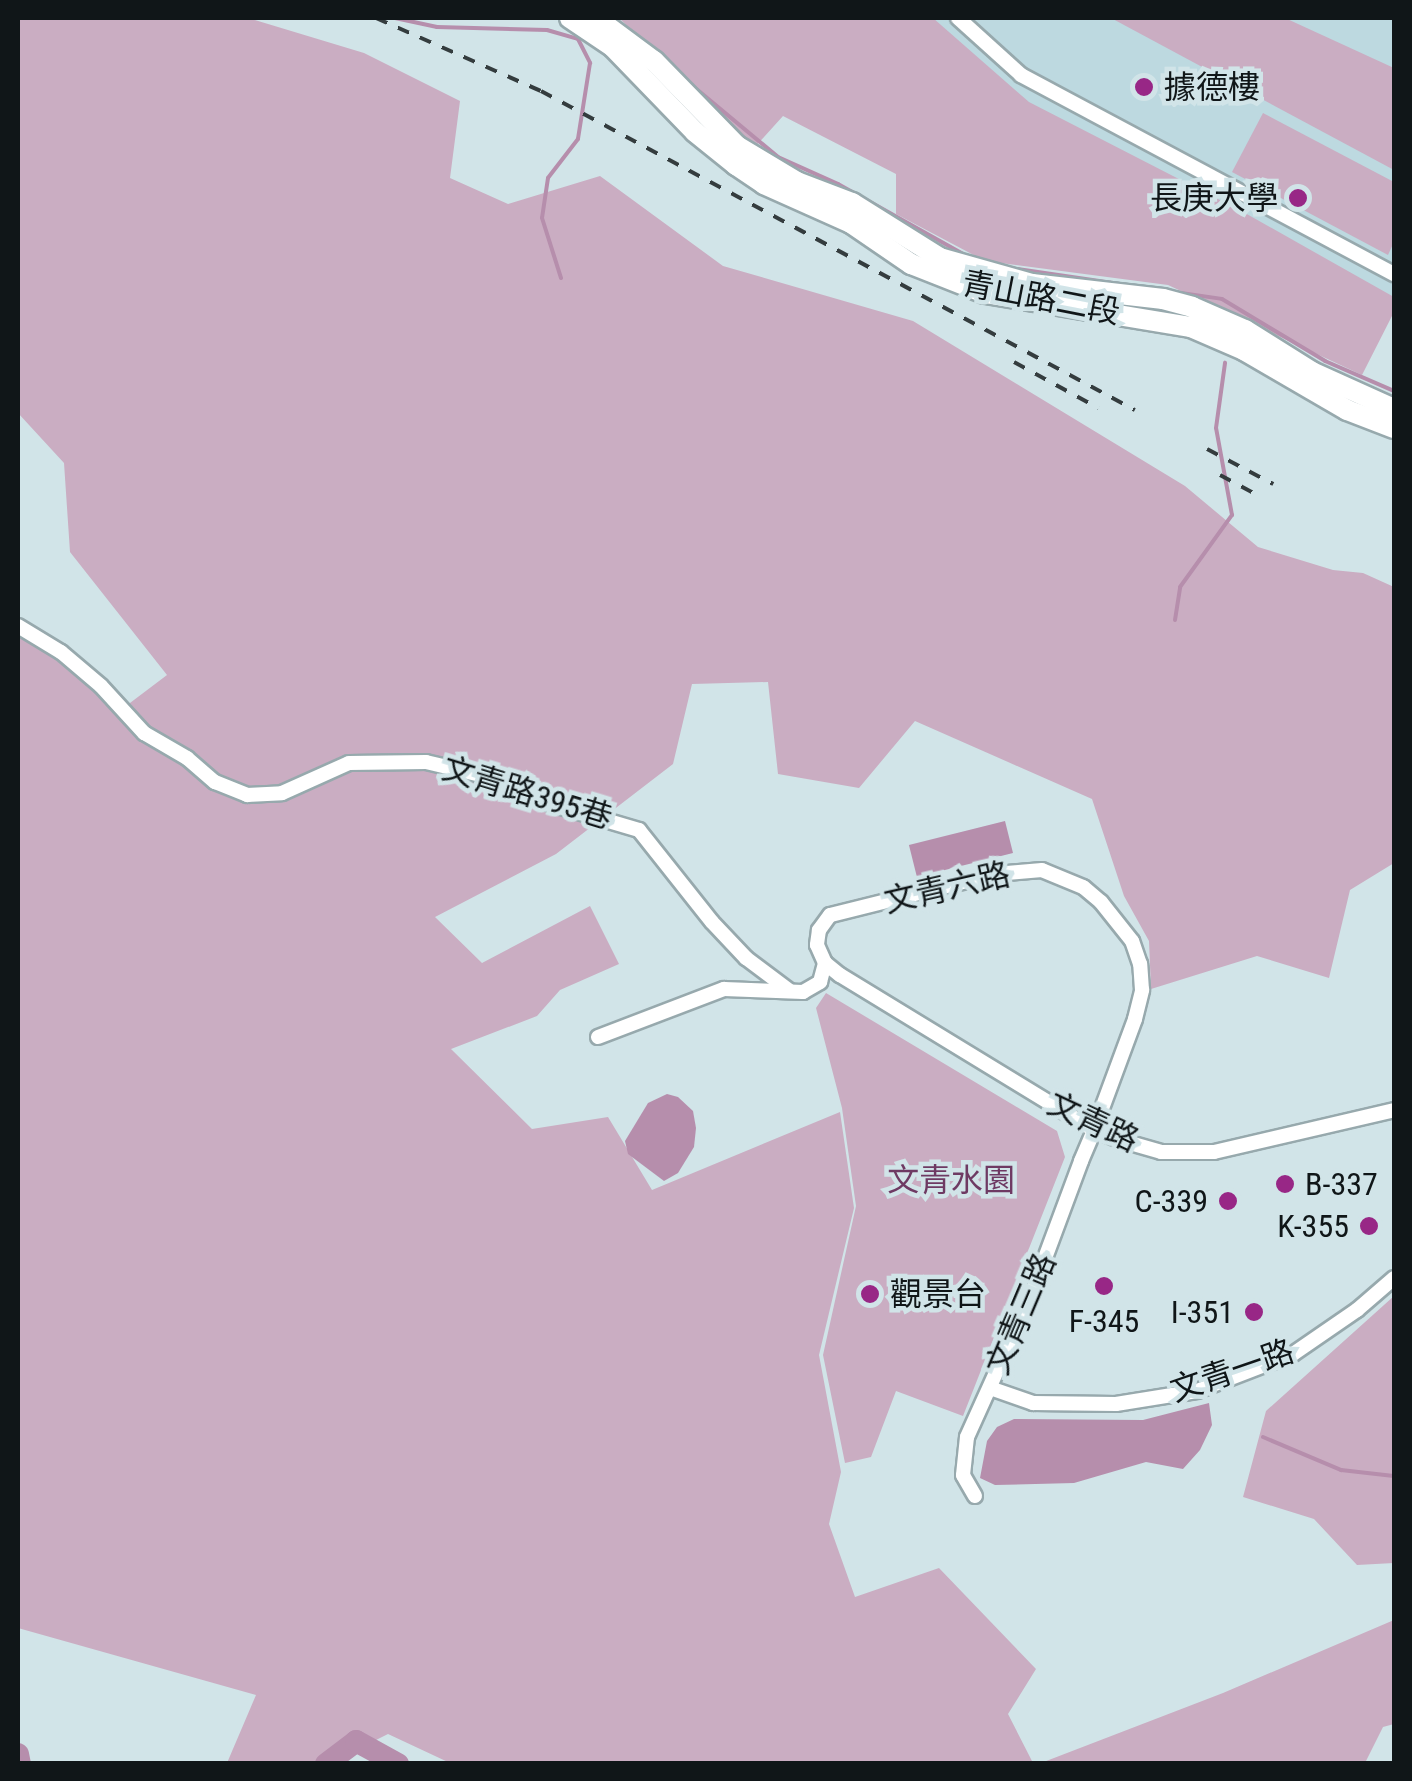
<!DOCTYPE html>
<html>
<head>
<meta charset="utf-8">
<style>
	body { margin:0 }
	#map { position:relative; width:1412px; height:1781px; overflow:hidden; background:#d1e4e8; font-family:"Roboto Condensed","Noto Sans TC",sans-serif }
	div>[style] { position:absolute }
	.built>* { inset:0; background:#bdd9e0 }
	.green>* { inset:0; background:#caadc2 }
	.water>* { inset:0; background:#b68eac; transform-origin:0 0 }
	.stream>* { height:4px; margin:-2px; padding:0 2px; transform-origin:2px; border-radius:2px; background:#b68eac }
	.river>* { height:22px; margin:-11px; padding:0 11px; transform-origin:11px; border-radius:11px; background:#b68eac }
	.roads { filter:drop-shadow(2px 0 #97a9ad) drop-shadow(-2px 0 #97a9ad) drop-shadow(0 2px #97a9ad) drop-shadow(0 -2px #97a9ad) }
	.street>* { height:14px; margin:-7px; padding:0 7px; transform-origin:7px; border-radius:7px; background:#fff }
	.secondary>* { height:20px; margin:-10px; padding:0 10px; transform-origin:10px; border-radius:10px; background:#fff }
	.rail>* { height:4px; margin-top:-2px; transform-origin:0; background:repeating-linear-gradient(90deg,#343c3e 0 12px,transparent 0 24px) }
	.dots>* { width:28px; height:28px; translate:-50% -50%; box-sizing:border-box; border:5px solid #d1e4e8; border-radius:50% }
	span { translate:-50% -50%; white-space:nowrap; text-align:center; line-height:1.15; -webkit-text-stroke:9px #d1e4e8; paint-order:stroke }
	.poi-label { font-size:32px; color:#101618 }
	.left { translate:0 -50%; text-align:left }
	.right { translate:-100% -50%; text-align:right }
	.street-label { font-size:32px; color:#101618 }
	.park-label { font-size:32px; color:#6e3a63 }
	.frame { position:absolute; inset:0; border:20px solid #101618; pointer-events:none }
</style>
</head>
<body>
<div id="map">
	<div class="built">
		<div style="clip-path:polygon(930px 18px,1394px 18px,1394px 302px,1009px 94px)"></div>
	</div>
	<div class="green">
		<div style="clip-path:polygon(18px 18px,248px 18px,364px 53px,460px 101px,450px 178px,508px 204px,600px 176px,723px 266px,913px 321px,1185px 486px,1258px 547px,1333px 570px,1363px 573px,1394px 587px,1394px 863px,1350px 890px,1329px 978px,1257px 956px,1151px 989px,1149px 941px,1124px 896px,1092px 799px,915px 721px,859px 788px,778px 774px,768px 682px,692px 684px,673px 764px,556px 854px,435px 917px,482px 963px,590px 906px,619px 964px,560px 990px,537px 1016px,451px 1049px,532px 1129px,608px 1117px,652px 1190px,840px 1112px,854px 1208px,819px 1355px,841px 1472px,829px 1524px,855px 1597px,939px 1568px,1036px 1669px,1008px 1714px,1033px 1763px,450px 1763px,388px 1734px,330px 1763px,227px 1763px,256px 1695px,18px 1628px,18px 620px,126px 706px,167px 675px,70px 552px,64px 463px,18px 413px)"></div>
		<div style="clip-path:polygon(619px 18px,933px 18px,1029px 102px,1245px 213px,1394px 297px,1394px 312px,1362px 375px,1168px 285px,985px 261px,896px 214px,896px 174px,783px 116px,754px 148px)"></div>
		<div style="clip-path:polygon(1111px 18px,1285px 18px,1394px 68px,1394px 170px)"></div>
		<div style="clip-path:polygon(1263px 113px,1394px 182px,1394px 242px,1388px 255px,1232px 172px)"></div>
		<div style="clip-path:polygon(826px 993px,1057px 1131px,1065px 1157px,963px 1416px,896px 1391px,871px 1457px,845px 1463px,823px 1355px,856px 1206px,842px 1108px,816px 1008px)"></div>
		<div style="clip-path:polygon(1394px 1296px,1394px 1563px,1357px 1565px,1314px 1519px,1243px 1497px,1266px 1411px)"></div>
		<div style="clip-path:polygon(1394px 1620px,1394px 1724px,1383px 1727px,1365px 1763px,1041px 1763px,1223px 1693px)"></div>
	</div>
	<div class="water">
		<div style="left:1005px;top:821px;width:33px;height:99px;rotate:76deg"></div>
		<div style="clip-path:polygon(667px 1094px,678px 1097px,693px 1111px,696px 1128px,694px 1147px,678px 1173px,664px 1181px,628px 1154px,625px 1141px,648px 1103px)"></div>
		<div style="clip-path:polygon(1209px 1403px,1212px 1425px,1200px 1450px,1183px 1469px,1146px 1462px,1074px 1483px,995px 1485px,980px 1478px,987px 1441px,997px 1427px,1014px 1419px,1143px 1420px)"></div>
	</div>
	<div class="stream">
		<div style="left:395px;top:18px;width:43px;rotate:12.1deg"></div>
		<div style="left:437px;top:27px;width:110px;rotate:1.6deg"></div>
		<div style="left:547px;top:30px;width:32px;rotate:16deg"></div>
		<div style="left:578px;top:39px;width:27px;rotate:63deg"></div>
		<div style="left:590px;top:63px;width:77px;rotate:99deg"></div>
		<div style="left:578px;top:139px;width:49px;rotate:127.6deg"></div>
		<div style="left:548px;top:178px;width:40px;rotate:98.5deg"></div>
		<div style="left:542px;top:218px;width:63px;rotate:72.4deg"></div>
		<div style="left:688px;top:82px;width:117px;rotate:39.8deg"></div>
		<div style="left:778px;top:157px;width:66px;rotate:24.2deg"></div>
		<div style="left:838px;top:184px;width:148px;rotate:29.2deg"></div>
		<div style="left:1010px;top:268px;width:214px;rotate:8.3deg"></div>
		<div style="left:1222px;top:299px;width:120px;rotate:31deg"></div>
		<div style="left:1325px;top:361px;width:75px;rotate:23.5deg"></div>
		<div style="left:1175px;top:620px;width:33px;rotate:-81deg"></div>
		<div style="left:1180px;top:587px;width:89px;rotate:-54.2deg"></div>
		<div style="left:1232px;top:515px;width:88px;rotate:-100.4deg"></div>
		<div style="left:1216px;top:428px;width:66px;rotate:-82.1deg"></div>
		<div style="left:1263px;top:1437px;width:85px;rotate:22.9deg"></div>
		<div style="left:1341px;top:1470px;width:53px;rotate:6.5deg"></div>
	</div>
	<div class="river">
		<div style="left:18px;top:1754px;width:10px;rotate:79deg"></div>
		<div style="left:326px;top:1764px;width:38px;rotate:-37deg"></div>
		<div style="left:356px;top:1741px;width:48px;rotate:28.7deg"></div>
	</div>
	<div class="roads">
		<div class="street">
			<div style="left:958px;top:18px;width:85px;rotate:42.1deg"></div>
			<div style="left:1021px;top:75px;width:423px;rotate:28.1deg"></div>
			<div style="left:18px;top:626px;width:50px;rotate:31.2deg"></div>
			<div style="left:61px;top:652px;width:52px;rotate:40.4deg"></div>
			<div style="left:101px;top:686px;width:64px;rotate:47.5deg"></div>
			<div style="left:144px;top:733px;width:50px;rotate:30.2deg"></div>
			<div style="left:187px;top:758px;width:37px;rotate:41deg"></div>
			<div style="left:215px;top:782px;width:35px;rotate:22deg"></div>
			<div style="left:247px;top:795px;width:35px;rotate:-3deg"></div>
			<div style="left:282px;top:793px;width:73px;rotate:-24.1deg"></div>
			<div style="left:349px;top:763px;width:77px;rotate:-0.7deg"></div>
			<div style="left:426px;top:762px;width:57px;rotate:13.3deg"></div>
			<div style="left:481px;top:775px;width:69px;rotate:23.2deg"></div>
			<div style="left:544px;top:802px;width:99px;rotate:16.4deg"></div>
			<div style="left:639px;top:830px;width:117px;rotate:51.6deg"></div>
			<div style="left:712px;top:922px;width:50px;rotate:46.6deg"></div>
			<div style="left:746px;top:958px;width:55px;rotate:36.9deg"></div>
			<div style="left:598px;top:1037px;width:135px;rotate:-20.9deg"></div>
			<div style="left:724px;top:989px;width:79px;rotate:2.2deg"></div>
			<div style="left:803px;top:992px;width:20px;rotate:-30deg"></div>
			<div style="left:820px;top:982px;width:20px;rotate:-75deg"></div>
			<div style="left:990px;top:1388px;width:46px;rotate:19.2deg"></div>
			<div style="left:1033px;top:1403px;width:83px;rotate:0.7deg"></div>
			<div style="left:1116px;top:1404px;width:82px;rotate:-9.1deg"></div>
			<div style="left:1197px;top:1391px;width:103px;rotate:-21.1deg"></div>
			<div style="left:1293px;top:1354px;width:78px;rotate:-34.5deg"></div>
			<div style="left:1357px;top:1310px;width:49px;rotate:-40.9deg"></div>
			<div style="left:975px;top:1496px;width:24px;rotate:-120deg"></div>
			<div style="left:963px;top:1475px;width:38px;rotate:-84deg"></div>
			<div style="left:967px;top:1437px;width:158px;rotate:-65.7deg"></div>
			<div style="left:1032px;top:1293px;width:141px;rotate:-69.6deg"></div>
			<div style="left:1081px;top:1161px;width:34px;rotate:-67deg"></div>
			<div style="left:1094px;top:1130px;width:118px;rotate:-69.7deg"></div>
			<div style="left:1135px;top:1019px;width:30px;rotate:-76deg"></div>
			<div style="left:1142px;top:990px;width:26px;rotate:-94deg"></div>
			<div style="left:1140px;top:964px;width:24px;rotate:-109deg"></div>
			<div style="left:1132px;top:941px;width:50px;rotate:-128.5deg"></div>
			<div style="left:1101px;top:902px;width:23px;rotate:-140deg"></div>
			<div style="left:1083px;top:887px;width:44px;rotate:-157.5deg"></div>
			<div style="left:1042px;top:870px;width:47px;rotate:175.1deg"></div>
			<div style="left:995px;top:874px;width:170px;rotate:166deg"></div>
			<div style="left:830px;top:915px;width:19px;rotate:126deg"></div>
			<div style="left:819px;top:930px;width:15px;rotate:98deg"></div>
			<div style="left:817px;top:945px;width:20px;rotate:66deg"></div>
			<div style="left:825px;top:963px;width:19px;rotate:39deg"></div>
			<div style="left:840px;top:975px;width:298px;rotate:31.4deg"></div>
			<div style="left:1094px;top:1130px;width:31px;rotate:21deg"></div>
			<div style="left:1123px;top:1141px;width:40px;rotate:16deg"></div>
			<div style="left:1161px;top:1152px;width:53px"></div>
			<div style="left:1214px;top:1152px;width:185px;rotate:-13.1deg"></div>
		</div>
		<div class="secondary">
			<div style="left:570px;top:18px;width:52px;rotate:34deg"></div>
			<div style="left:613px;top:47px;width:118px;rotate:46deg"></div>
			<div style="left:695px;top:132px;width:53px;rotate:38.8deg"></div>
			<div style="left:736px;top:165px;width:34px;rotate:34deg"></div>
			<div style="left:764px;top:184px;width:95px;rotate:24.1deg"></div>
			<div style="left:851px;top:223px;width:73px;rotate:34.3deg"></div>
			<div style="left:911px;top:264px;width:79px;rotate:21.4deg"></div>
			<div style="left:985px;top:293px;width:209px;rotate:9.4deg"></div>
			<div style="left:1191px;top:327px;width:58px;rotate:23.5deg"></div>
			<div style="left:1244px;top:350px;width:119px;rotate:30.2deg"></div>
			<div style="left:1347px;top:410px;width:50px;rotate:21deg"></div>
			<div style="left:596px;top:18px;width:72px;rotate:36.6deg"></div>
			<div style="left:654px;top:61px;width:119px;rotate:45.7deg"></div>
			<div style="left:737px;top:146px;width:70px;rotate:31deg"></div>
			<div style="left:797px;top:182px;width:59px;rotate:20.9deg"></div>
			<div style="left:852px;top:203px;width:104px;rotate:32deg"></div>
			<div style="left:940px;top:258px;width:96px;rotate:15.8deg"></div>
			<div style="left:1032px;top:284px;width:132px;rotate:6.5deg"></div>
			<div style="left:1163px;top:299px;width:30px;rotate:15deg"></div>
			<div style="left:1192px;top:307px;width:58px;rotate:23.5deg"></div>
			<div style="left:1245px;top:330px;width:79px;rotate:32.1deg"></div>
			<div style="left:1312px;top:372px;width:90px;rotate:24.3deg"></div>
		</div>
	</div>
	<div class="rail">
		<div style="left:376px;top:18px;width:180px;rotate:23.9deg"></div>
		<div style="left:541px;top:91px;width:674px;rotate:28.24deg"></div>
		<div style="left:1014px;top:362px;width:96px;rotate:28.7deg"></div>
		<div style="left:1207px;top:449px;width:75px;rotate:27.9deg"></div>
		<div style="left:1220px;top:475px;width:47px;rotate:28.2deg"></div>
	</div>
	<div class="dots">
		<div style="left:1144px;top:87px;background:#982786"></div>
		<div style="left:1298px;top:198px;background:#982786"></div>
		<div style="left:1285px;top:1184px;background:#982786"></div>
		<div style="left:1228px;top:1201px;background:#982786"></div>
		<div style="left:1369px;top:1226px;background:#982786"></div>
		<div style="left:1104px;top:1286px;background:#982786"></div>
		<div style="left:870px;top:1294px;background:#982786"></div>
		<div style="left:1254px;top:1312px;background:#982786"></div>
	</div>
	<div class="poi-label">
		<span class="left" style="left:1164px;top:87px">據德樓</span>
		<span class="right" style="left:1278px;top:198px">長庚大學</span>
		<span class="left" style="left:1305px;top:1184px">B-337</span>
		<span class="right" style="left:1208px;top:1201px">C-339</span>
		<span class="right" style="left:1349px;top:1226px">K-355</span>
		<span class="left" style="left:890px;top:1294px">觀景台</span>
		<span class="right" style="left:1234px;top:1312px">I-351</span>
		<span style="left:1104px;top:1321px">F-345</span>
	</div>
	<div class="street-label">
		<span style="left:1041px;top:298px;rotate:11deg">青山路二段</span>
		<span style="left:527px;top:793px;rotate:17deg">文青路395巷</span>
		<span style="left:947px;top:888px;rotate:-13deg">文青六路</span>
		<span style="left:1093px;top:1122px;rotate:25deg">文青路</span>
		<span style="left:1021px;top:1314px;rotate:-67deg">文青三路</span>
		<span style="left:1232px;top:1371px;rotate:-19deg">文青一路</span>
	</div>
	<div class="park-label">
		<span style="left:951px;top:1180px">文青水園</span>
	</div>
	<div class="frame"></div>
</div>
</body>
</html>
